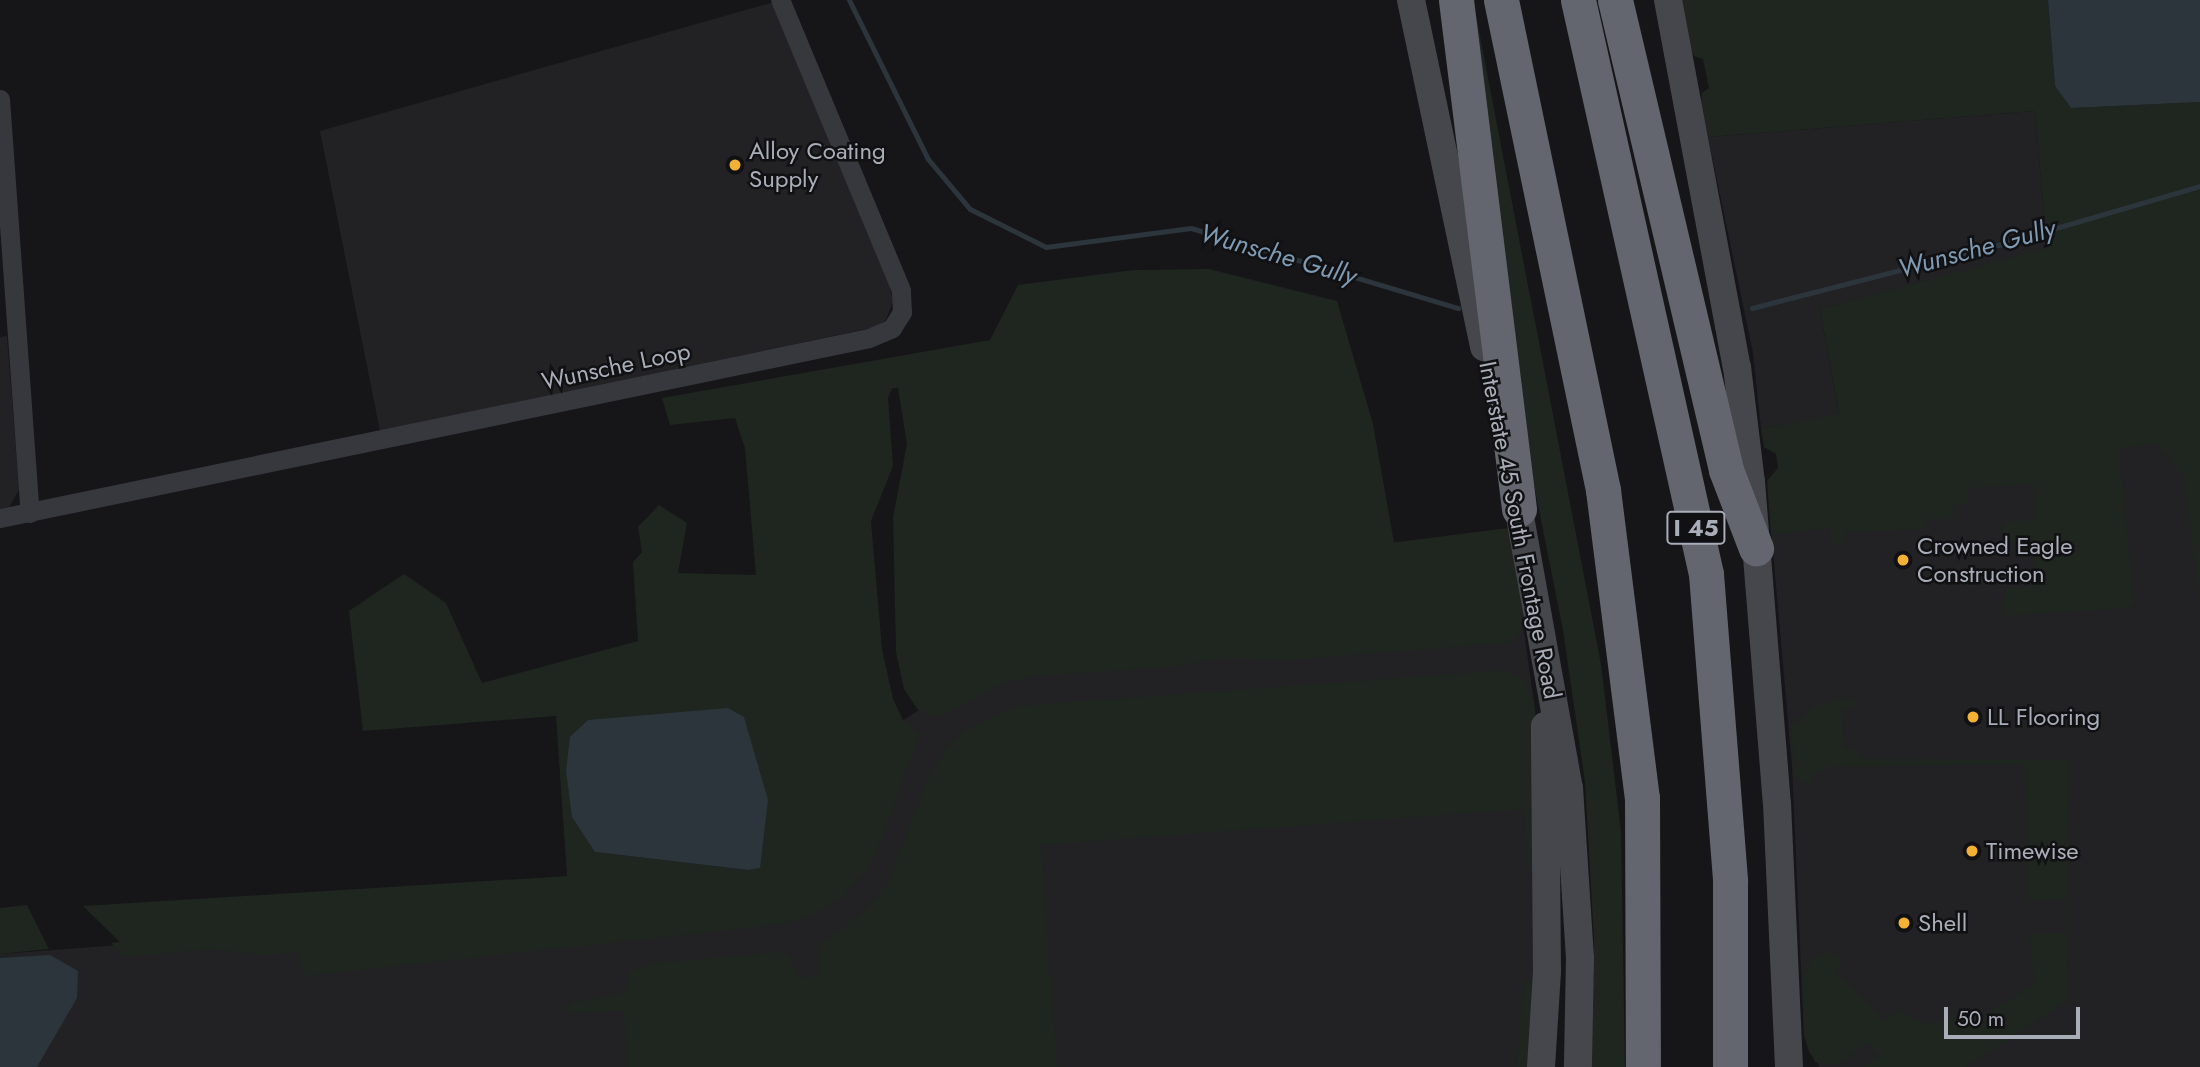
<!DOCTYPE html>
<html>
<head>
<meta charset="utf-8">
<style>
	body { margin:0 }
	#map { position:relative; width:2200px; height:1067px; overflow:hidden; background:#161618; font-family:Jost,sans-serif }
	div>[style] { position:absolute }
	.built>* { inset:0; background:#222225 }
	.green>* { inset:0; background:#1e261f }
	.water>* { inset:0; background:#2c353c }
	.stream>* { height:5px; margin:-2.5px; padding:0 2.5px; transform-origin:2.5px; border-radius:2.5px; background:#2c353c }
	.minor>* { height:19px; margin:-9.5px; padding:0 9.5px; transform-origin:9.5px; border-radius:9.5px; background:#37383d }
	.secondary>* { height:28px; margin:-14px; padding:0 14px; transform-origin:14px; border-radius:14px; background:#45474d }
	.motorway>* { height:35px; margin:-17.5px; padding:0 17.5px; transform-origin:17.5px; border-radius:17.5px; background:#63666e }
	.dots>* { width:19px; height:19px; translate:-50% -50%; box-sizing:border-box; border:4px solid #111113; border-radius:50% }
	span { translate:-50% -50%; white-space:nowrap; text-align:center; line-height:1.15; -webkit-text-stroke:5px #111113; paint-order:stroke }
	.shield-label span { padding:2px 5px; background:#111113; border:2px solid; border-radius:5px; -webkit-text-stroke-width:0 }
	.shield-label { font-size:23px; color:#a8adb8; font-weight:700 }
	.poi-label { font-size:24px; color:#a8adb8 }
	.left { translate:0 -50%; text-align:left }
	.street-label { font-size:24px; color:#a8adb8 }
	.water-label { font-size:26px; color:#7f9bb3; font-style:italic }
	.scale { position:absolute; left:1944px; top:1007px; width:136px; height:32px; box-sizing:border-box; border:4px solid #a8adb8; border-top:0; padding-left:9px; font-size:21px; line-height:24px; white-space:nowrap; color:#a8adb8; -webkit-text-stroke:5px #111113; paint-order:stroke }
</style>
</head>
<body>
<div id="map">
	<div class="built">
		<div style="clip-path:polygon(774px 2px,888px 280px,893px 301px,886px 320px,876px 327px,380px 431px,320px 131px)"></div>
		<div style="clip-path:polygon(2035px 111px,2047px 249px,1820px 309px,1839px 415px,1761px 429px,1753px 353px,1708px 137px)"></div>
		<div style="clip-path:polygon(7px 336px,19px 490px,9px 507px,0 509px,0 337px)"></div>
		<div style="clip-path:polygon(2200px 435px,2200px 1067px,1820px 1067px,1809px 1052px,1804px 1036px,1792px 766px,1771px 529px,2078px 444px)"></div>
		<div style="clip-path:polygon(1509px 528px,1535px 709px,1536px 1067px,0 1067px,0 954px,807px 893px,878px 737px,978px 671px,1389px 543px)"></div>
	</div>
	<div class="green">
		<div style="clip-path:polygon(1473px 0,1601px 664px,1621px 831px,1625px 1067px,1591px 1067px,1594px 941px,1585px 782px,1563px 630px,1515px 390px)"></div>
		<div style="clip-path:polygon(1679px 0,2048px 0,2055px 86px,2071px 108px,2200px 102px,2200px 604px,2184px 477px,2157px 443px,2119px 448px,2134px 604px,2128px 608px,2001px 616px,2006px 589px,2035px 585px,2033px 540px,2004px 541px,2003px 522px,2035px 520px,2034px 484px,1967px 488px,1967px 503px,1953px 505px,1953px 519px,1926px 519px,1926px 529px,1845px 532px,1845px 543px,1833px 543px,1829px 528px,1771px 535px,1767px 481px,1778px 468px,1776px 454px,1764px 447px,1761px 429px,1839px 414px,1820px 309px,2047px 248px,2035px 111px,1708px 137px,1701px 102px,1702px 93px,1709px 88px,1703px 59px,1694px 56px,1688px 44px)"></div>
		<div style="clip-path:polygon(evenodd,1209px 269px,1337px 301px,1373px 424px,1394px 543px,1509px 528px,1523px 613px,1521px 631px,1507px 643px,1285px 660px,1226px 658px,1172px 667px,1037px 676px,1004px 683px,937px 718px,918px 710px,904px 689px,896px 652px,893px 517px,907px 444px,898px 388px,892px 388px,888px 398px,893px 466px,871px 521px,882px 649px,893px 699px,903px 720px,919px 735px,882px 838px,866px 871px,842px 897px,811px 916px,777px 925px,304px 976px,299px 952px,266px 955px,210px 949px,125px 957px,111px 943px,120px 942px,83px 906px,567px 876px,556px 716px,363px 731px,349px 611px,404px 574px,446px 603px,482px 683px,638px 641px,633px 562px,642px 552px,638px 527px,659px 505px,687px 523px,678px 573px,756px 575px,745px 448px,735px 418px,670px 425px,662px 398px,990px 340px,1018px 285px,1133px 270px,1209px 269px,744px 717px,760px 867px,748px 870px,595px 852px,744px 717px)"></div>
		<div style="clip-path:polygon(1507px 670px,1526px 681px,1535px 709px,1541px 808px,1534px 865px,1527px 866px,1525px 809px,1041px 845px,1057px 1067px,628px 1067px,624px 1010px,570px 1014px,569px 1003px,628px 992px,629px 971px,655px 963px,782px 952px,789px 955px,798px 978px,820px 975px,818px 946px,858px 916px,887px 886px,926px 783px,947px 748px,968px 728px,1017px 706px)"></div>
		<div style="clip-path:polygon(1848px 697px,1859px 705px,1842px 710px,1843px 749px,1860px 750px,1861px 759px,2069px 760px,2067px 1001px,1966px 1067px,1863px 1067px,1879px 1055px,1868px 1042px,1838px 1065px,1815px 1062px,1804px 1036px,1803px 979px,1811px 960px,1829px 951px,1843px 961px,1836px 971px,1884px 1020px,1900px 1010px,1922px 1023px,1937px 1023px,1971px 1012px,1983px 1016px,2035px 984px,2029px 934px,2066px 933px,2065px 899px,2028px 900px,2026px 765px,1830px 766px,1816px 773px,1808px 786px,1795px 775px,1791px 728px,1815px 706px)"></div>
		<div style="clip-path:polygon(27px 905px,49px 949px,0 954px,0 908px)"></div>
		<div style="clip-path:polygon(1530px 982px,1538px 984px,1536px 1067px,1517px 1067px,1523px 983px)"></div>
	</div>
	<div class="water">
		<div style="clip-path:polygon(2048px 0,2200px 0,2200px 102px,2071px 108px,2055px 86px)"></div>
		<div style="clip-path:polygon(728px 708px,744px 717px,768px 800px,760px 868px,748px 870px,595px 852px,572px 817px,566px 771px,570px 737px,588px 720px)"></div>
		<div style="clip-path:polygon(50px 955px,78px 971px,77px 998px,37px 1067px,0 1067px,0 958px)"></div>
	</div>
	<div class="stream">
		<div style="left:849px;top:0;width:178px;rotate:63.6deg"></div>
		<div style="left:928px;top:159px;width:65px;rotate:50deg"></div>
		<div style="left:970px;top:209px;width:85px;rotate:26.6deg"></div>
		<div style="left:1046px;top:247px;width:146px;rotate:-7.5deg"></div>
		<div style="left:1191px;top:228px;width:279px;rotate:16.7deg"></div>
		<div style="left:1752px;top:308px;width:254px;rotate:-14.4deg"></div>
		<div style="left:1998px;top:245px;width:210px;rotate:-16.3deg"></div>
	</div>
	<div class="minor">
		<div style="left:0;top:99px;width:415px;rotate:85.9deg"></div>
		<div style="left:0;top:518px;width:887px;rotate:-11.7deg"></div>
		<div style="left:869px;top:338px;width:25px;rotate:-23deg"></div>
		<div style="left:892px;top:328px;width:19px;rotate:-58deg"></div>
		<div style="left:902px;top:312px;width:22px;rotate:-93deg"></div>
		<div style="left:901px;top:290px;width:314px;rotate:-112.6deg"></div>
	</div>
	<div class="secondary">
		<div style="left:1411px;top:0;width:355px;rotate:78.1deg"></div>
		<div style="left:1668px;top:0;width:373px;rotate:79.4deg"></div>
		<div style="left:1737px;top:367px;width:116px;rotate:83.1deg"></div>
		<div style="left:1751px;top:482px;width:322px;rotate:85.4deg"></div>
		<div style="left:1777px;top:803px;width:264px;rotate:87.4deg"></div>
		<div style="left:1515px;top:489px;width:304px;rotate:79.8deg"></div>
		<div style="left:1569px;top:788px;width:170px;rotate:86.3deg"></div>
		<div style="left:1580px;top:958px;width:109px;rotate:91.1deg"></div>
		<div style="left:1541px;top:1067px;width:95px;rotate:-86.4deg"></div>
		<div style="left:1547px;top:972px;width:246px;rotate:-90.5deg"></div>
	</div>
	<div class="motorway">
		<div style="left:1456px;top:0;width:513px;rotate:82.94deg"></div>
		<div style="left:1501px;top:0;width:501px;rotate:78.24deg"></div>
		<div style="left:1603px;top:490px;width:310px;rotate:82.8deg"></div>
		<div style="left:1642px;top:798px;width:269px;rotate:89.8deg"></div>
		<div style="left:1578px;top:0;width:588px;rotate:77.43deg"></div>
		<div style="left:1706px;top:574px;width:308px;rotate:85.5deg"></div>
		<div style="left:1730px;top:881px;width:186px;rotate:90deg"></div>
		<div style="left:1615px;top:0;width:483px;rotate:76.7deg"></div>
		<div style="left:1726px;top:470px;width:84px;rotate:69deg"></div>
	</div>
	<div class="dots">
		<div style="left:735px;top:165px;background:#f2b134"></div>
		<div style="left:1903px;top:560px;background:#f2b134"></div>
		<div style="left:1973px;top:717px;background:#f2b134"></div>
		<div style="left:1972px;top:851px;background:#f2b134"></div>
		<div style="left:1904px;top:923px;background:#f2b134"></div>
	</div>
	<div class="shield-label">
		<span style="left:1696px;top:528px">I 45</span>
	</div>
	<div class="poi-label">
		<span class="left" style="left:749px;top:165px">Alloy Coating<br>Supply</span>
		<span class="left" style="left:1917px;top:560px">Crowned Eagle<br>Construction</span>
		<span class="left" style="left:1987px;top:717px">LL Flooring</span>
		<span class="left" style="left:1986px;top:851px">Timewise</span>
		<span class="left" style="left:1918px;top:923px">Shell</span>
	</div>
	<div class="street-label">
		<span style="left:616px;top:366px;rotate:-12deg">Wunsche Loop</span>
		<span style="left:1520px;top:530px;rotate:79deg">Interstate 45 South Frontage Road</span>
	</div>
	<div class="water-label">
		<span style="left:1977px;top:249px;rotate:-15deg">Wunsche Gully</span>
		<span style="left:1278px;top:255px;rotate:16deg">Wunsche Gully</span>
	</div>
	<div class="scale">50 m</div>
</div>
</body>
</html>
